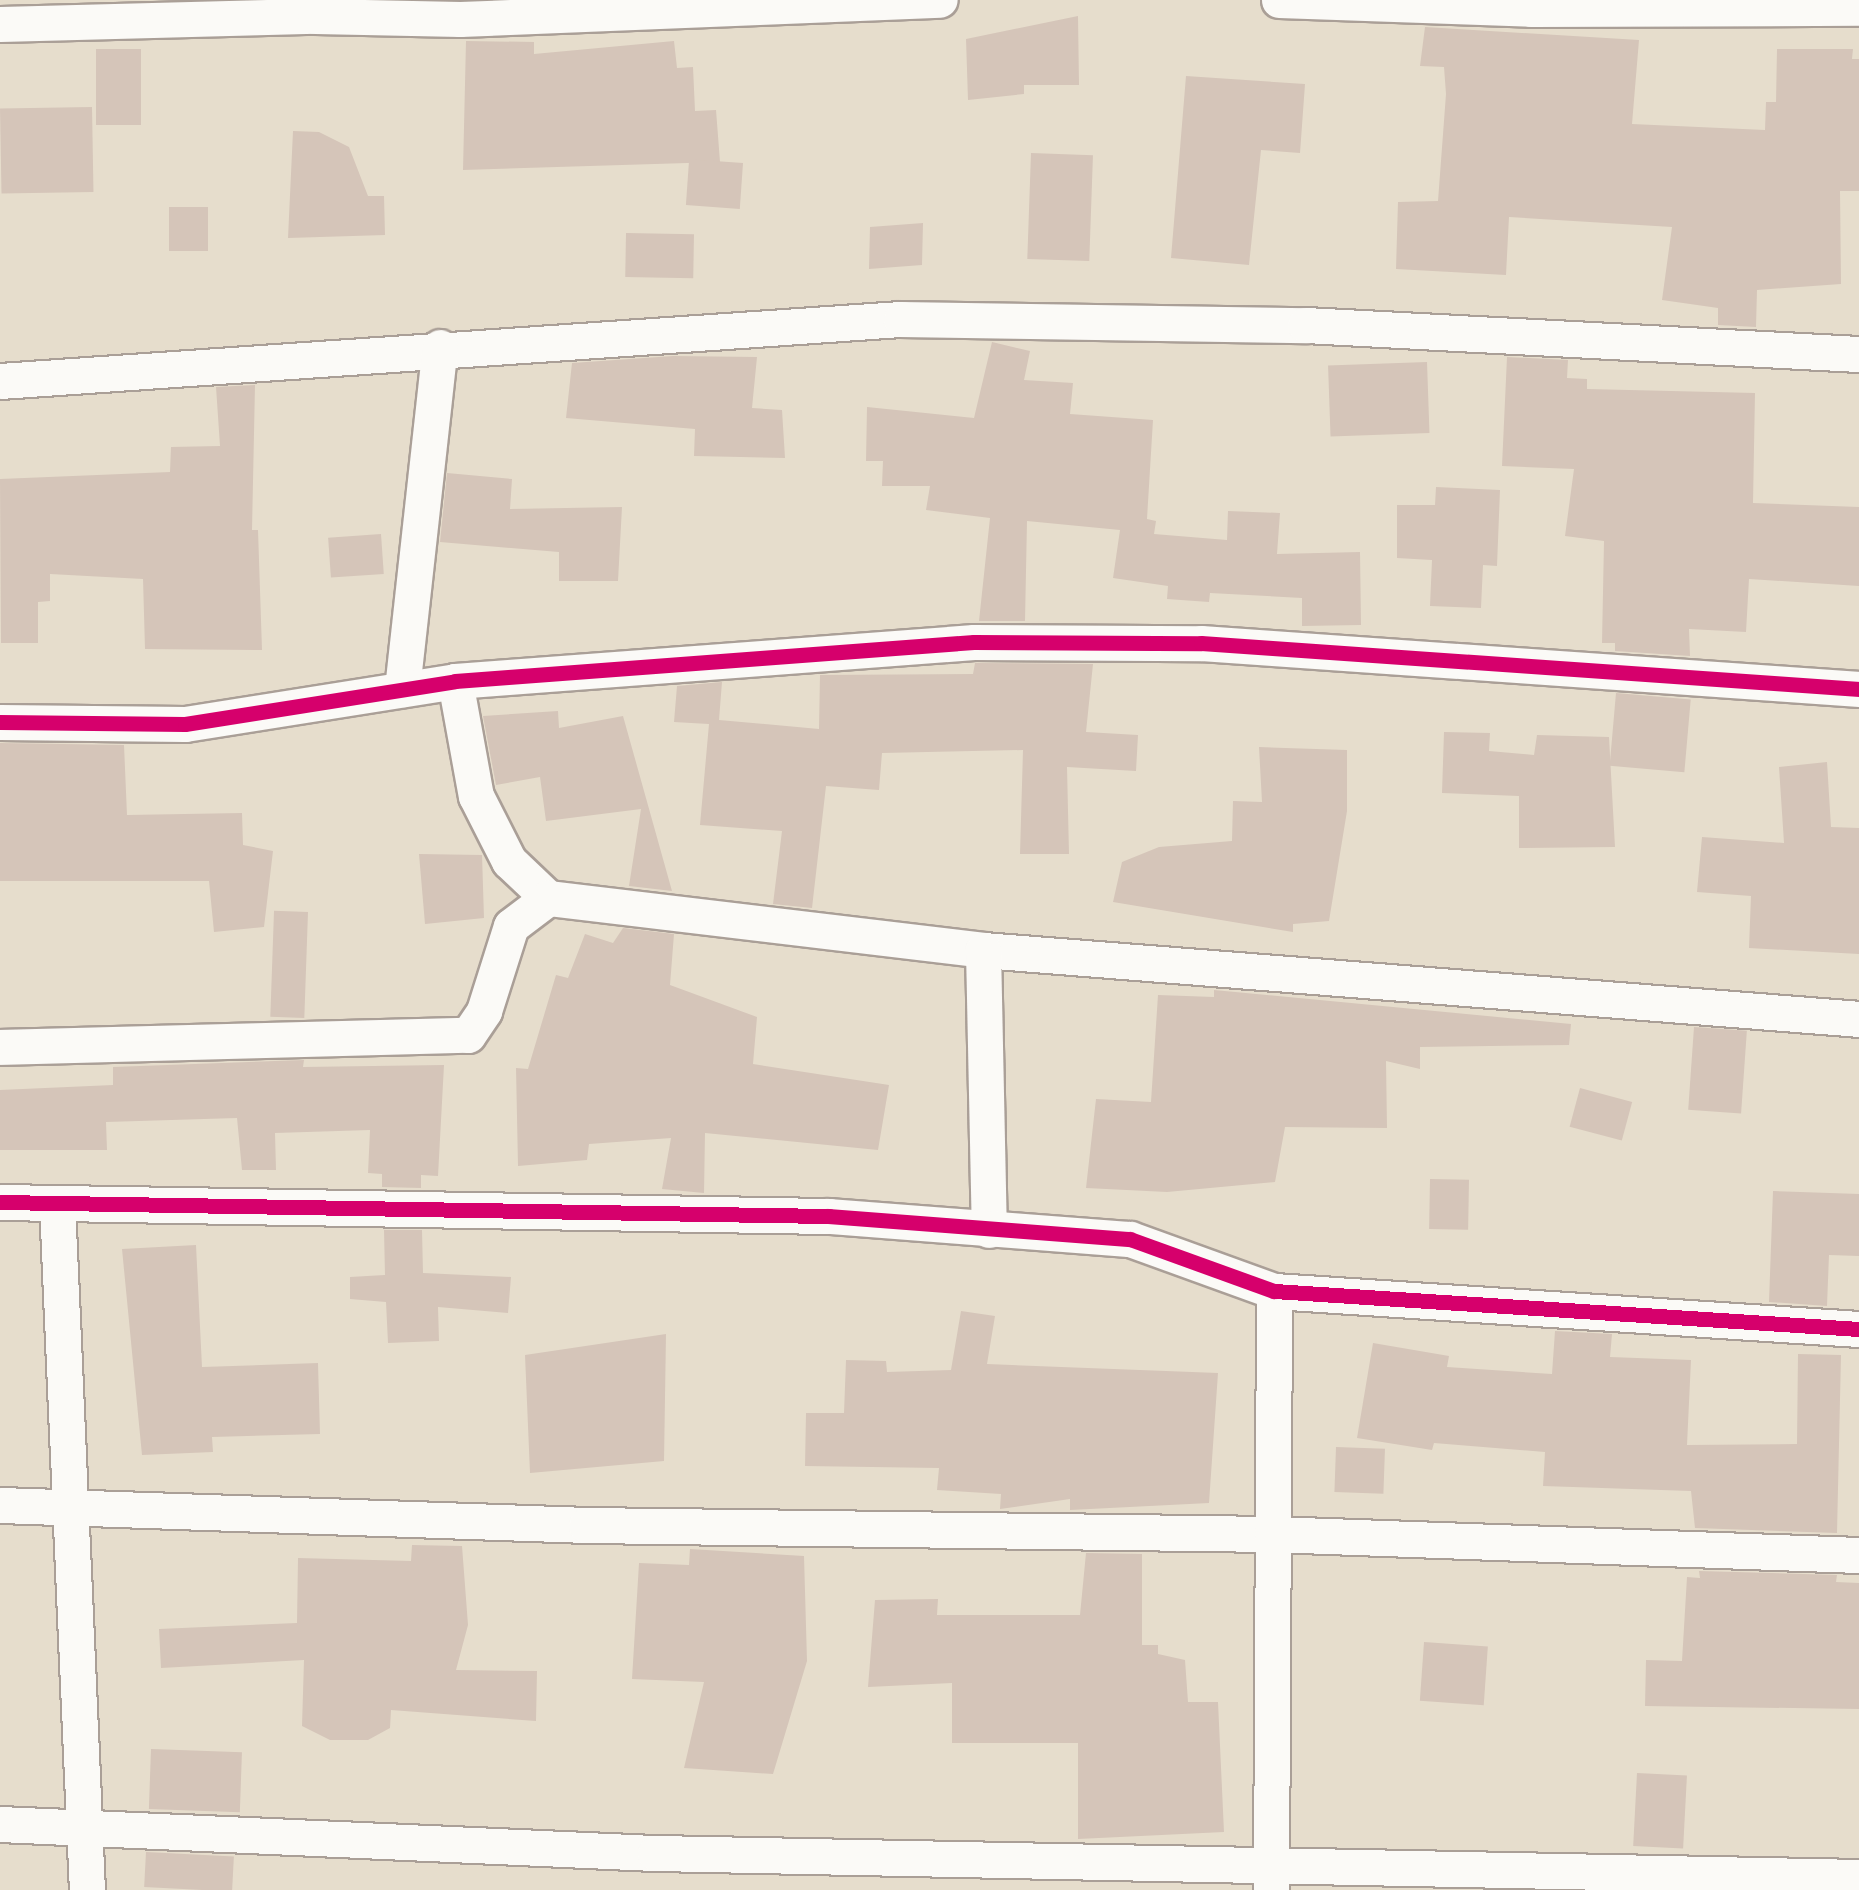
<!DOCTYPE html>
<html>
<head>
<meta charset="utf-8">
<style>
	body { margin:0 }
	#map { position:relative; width:1859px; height:1890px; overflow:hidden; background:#e6ddcc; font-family:"IM FELL English",serif }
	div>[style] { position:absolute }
	.building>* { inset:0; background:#d5c5b9; transform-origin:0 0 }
	.roads { filter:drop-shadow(2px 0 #aa9f97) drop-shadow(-2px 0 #aa9f97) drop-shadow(0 2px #aa9f97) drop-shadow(0 -2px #aa9f97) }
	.minor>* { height:35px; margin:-17.5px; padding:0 17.5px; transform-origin:17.5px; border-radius:17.5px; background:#fbfaf7 }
	.cycleway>* { height:15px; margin:-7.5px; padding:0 7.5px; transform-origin:7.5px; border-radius:7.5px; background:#d6006c }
	span { translate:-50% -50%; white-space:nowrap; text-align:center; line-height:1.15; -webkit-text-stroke:9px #fbf7ec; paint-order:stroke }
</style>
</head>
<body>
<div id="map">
	<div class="building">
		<div style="clip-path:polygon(1078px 16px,1079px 85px,1024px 85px,1024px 94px,968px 100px,966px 39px)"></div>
		<div style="clip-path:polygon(1425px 27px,1639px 40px,1632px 124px,1765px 130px,1766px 102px,1776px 102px,1777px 49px,1853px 49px,1852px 59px,1859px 59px,1859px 191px,1840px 191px,1841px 284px,1757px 290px,1756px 327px,1718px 325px,1718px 308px,1662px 300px,1672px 227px,1509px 217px,1506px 275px,1396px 269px,1398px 202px,1438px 201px,1446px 94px,1444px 67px,1420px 66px)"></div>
		<div style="clip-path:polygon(466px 41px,534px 42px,534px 54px,674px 41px,677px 68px,693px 67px,695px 111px,716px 110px,720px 162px,463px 170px)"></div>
		<div style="left:96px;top:49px;width:45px;height:76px"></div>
		<div style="clip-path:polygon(1186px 76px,1305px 84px,1300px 153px,1261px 150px,1249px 265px,1171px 258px)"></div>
		<div style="left:92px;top:107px;width:85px;height:92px;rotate:89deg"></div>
		<div style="clip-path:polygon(293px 131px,319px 132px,349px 147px,368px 196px,384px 196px,385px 235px,288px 238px)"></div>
		<div style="left:1031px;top:153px;width:62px;height:106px;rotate:2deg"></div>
		<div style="left:743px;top:163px;width:46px;height:54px;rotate:94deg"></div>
		<div style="left:169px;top:207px;width:39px;height:44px"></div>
		<div style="clip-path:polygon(923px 223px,922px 265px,869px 269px,870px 227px)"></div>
		<div style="left:626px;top:233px;width:68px;height:44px;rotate:1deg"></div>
		<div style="clip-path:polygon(992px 342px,1030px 351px,1024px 380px,1073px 383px,1070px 414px,1153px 420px,1147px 519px,1156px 521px,1154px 534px,1227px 540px,1228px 511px,1280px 513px,1277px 554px,1360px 552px,1361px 625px,1302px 626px,1302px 598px,1210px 593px,1209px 602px,1167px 599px,1168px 586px,1113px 578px,1120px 530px,1027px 521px,1025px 621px,979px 621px,990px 518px,926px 510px,930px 486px,882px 486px,883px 461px,866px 461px,867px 407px,974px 418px)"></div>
		<div style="clip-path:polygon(673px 356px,757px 357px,752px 408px,782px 410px,785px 458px,694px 456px,695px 429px,566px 418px,572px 363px)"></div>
		<div style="clip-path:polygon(1507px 357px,1568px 360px,1567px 378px,1587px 379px,1587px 389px,1755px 393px,1753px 503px,1859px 507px,1859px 586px,1749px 579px,1746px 632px,1689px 629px,1690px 656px,1615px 651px,1615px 643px,1602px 643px,1604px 541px,1565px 536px,1574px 469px,1502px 466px)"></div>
		<div style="left:1427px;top:362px;width:71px;height:99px;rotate:88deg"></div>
		<div style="clip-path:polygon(255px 385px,252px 530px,258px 530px,262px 650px,145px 649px,143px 579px,50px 574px,50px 601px,38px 602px,38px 643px,1px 643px,0 479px,170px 472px,171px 447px,220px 446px,216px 387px)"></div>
		<div style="clip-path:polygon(447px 473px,512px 479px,510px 509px,622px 507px,618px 581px,559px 581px,559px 552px,440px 542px)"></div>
		<div style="clip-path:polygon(1436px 487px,1500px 490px,1497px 566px,1483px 565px,1481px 608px,1430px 606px,1432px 560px,1397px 558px,1397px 505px,1435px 505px)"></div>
		<div style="left:381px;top:534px;width:40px;height:53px;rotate:86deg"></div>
		<div style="clip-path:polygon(975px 663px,1093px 664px,1086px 732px,1138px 735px,1136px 771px,1067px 767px,1069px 854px,1020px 854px,1023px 750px,882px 753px,879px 790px,826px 786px,812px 908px,773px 904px,782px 831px,700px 825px,709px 724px,674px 722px,677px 686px,722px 682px,719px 720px,819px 729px,820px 675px,973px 674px)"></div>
		<div style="left:1616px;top:693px;width:75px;height:73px;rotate:5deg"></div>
		<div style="clip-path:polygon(558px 711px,559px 728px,623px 716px,672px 891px,629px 886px,641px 809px,546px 821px,540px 777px,496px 785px,483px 716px)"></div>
		<div style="clip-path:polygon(1444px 732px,1490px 733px,1489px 751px,1534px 755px,1537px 735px,1609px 737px,1615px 847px,1519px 848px,1519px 796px,1442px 793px)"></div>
		<div style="clip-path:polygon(0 743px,124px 745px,127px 815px,242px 813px,243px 845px,273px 851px,264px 927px,214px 932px,209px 881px,0 881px)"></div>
		<div style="clip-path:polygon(1259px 747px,1347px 750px,1347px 811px,1329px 921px,1293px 924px,1293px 932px,1113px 902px,1122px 862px,1159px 847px,1232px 841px,1233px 801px,1262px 802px)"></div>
		<div style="clip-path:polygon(1827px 762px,1831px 827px,1859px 828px,1859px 954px,1749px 948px,1751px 896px,1697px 892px,1702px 837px,1784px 843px,1779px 767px)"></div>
		<div style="clip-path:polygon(419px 854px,482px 855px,484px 918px,425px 924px)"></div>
		<div style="left:308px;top:912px;width:106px;height:34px;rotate:92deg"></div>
		<div style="clip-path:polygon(623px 928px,674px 934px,670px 985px,757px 1017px,753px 1064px,889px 1085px,878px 1150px,705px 1133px,704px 1193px,662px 1189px,671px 1138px,589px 1144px,587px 1160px,518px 1166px,516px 1068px,528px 1069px,556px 975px,568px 978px,585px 934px,613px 943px)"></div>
		<div style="clip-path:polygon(1214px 990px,1571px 1024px,1569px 1045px,1420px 1047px,1420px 1069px,1386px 1061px,1387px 1128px,1285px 1127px,1275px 1182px,1167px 1192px,1086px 1188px,1096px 1099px,1151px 1102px,1158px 995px,1214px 997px)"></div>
		<div style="left:1694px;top:1027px;width:53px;height:83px;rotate:4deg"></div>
		<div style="clip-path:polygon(304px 1060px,303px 1067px,444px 1065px,438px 1176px,421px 1175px,421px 1188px,382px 1187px,382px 1174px,368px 1173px,370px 1130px,275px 1133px,276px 1170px,242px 1170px,237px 1118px,106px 1122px,107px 1150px,0 1150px,0 1090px,113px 1085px,113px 1067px)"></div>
		<div style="left:1580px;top:1088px;width:54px;height:40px;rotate:15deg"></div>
		<div style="left:1430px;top:1179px;width:39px;height:50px;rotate:1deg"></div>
		<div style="clip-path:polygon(1773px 1191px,1859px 1194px,1859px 1256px,1829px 1255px,1827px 1306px,1769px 1302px)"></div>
		<div style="clip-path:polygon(384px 1230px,422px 1230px,423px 1273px,511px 1277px,508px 1313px,438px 1307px,439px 1341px,388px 1343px,386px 1302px,350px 1299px,350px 1277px,385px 1275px)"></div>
		<div style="clip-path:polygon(196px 1245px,202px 1367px,318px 1363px,320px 1434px,212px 1437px,213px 1452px,142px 1455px,122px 1249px)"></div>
		<div style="clip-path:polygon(961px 1311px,995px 1316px,987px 1364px,1218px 1373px,1209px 1503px,1070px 1510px,1070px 1499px,1000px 1509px,1001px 1494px,937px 1490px,939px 1468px,805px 1466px,806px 1413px,844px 1413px,846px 1360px,886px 1361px,887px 1372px,951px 1370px)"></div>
		<div style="clip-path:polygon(1555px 1331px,1612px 1334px,1610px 1357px,1691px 1360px,1687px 1445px,1797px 1444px,1798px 1354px,1841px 1355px,1837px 1533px,1695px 1528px,1691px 1491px,1543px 1486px,1545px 1452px,1434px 1443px,1432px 1450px,1357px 1438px,1373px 1343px,1449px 1356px,1447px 1367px,1552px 1374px)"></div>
		<div style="clip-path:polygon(666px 1334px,664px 1461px,530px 1473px,525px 1355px)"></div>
		<div style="left:1336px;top:1447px;width:49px;height:45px;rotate:2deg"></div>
		<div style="clip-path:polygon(412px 1545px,462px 1546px,468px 1625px,456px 1670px,537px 1671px,536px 1721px,391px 1710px,390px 1728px,368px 1740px,330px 1740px,302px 1726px,304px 1660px,161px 1668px,159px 1629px,297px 1623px,298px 1558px,411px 1561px)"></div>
		<div style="clip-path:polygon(690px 1549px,804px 1556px,807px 1661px,773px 1774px,684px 1768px,704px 1682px,632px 1679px,639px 1563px,689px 1565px)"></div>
		<div style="clip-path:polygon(1086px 1553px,1142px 1554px,1142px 1645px,1158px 1645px,1158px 1654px,1185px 1660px,1188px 1702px,1218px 1702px,1224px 1832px,1078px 1839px,1078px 1743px,952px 1743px,952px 1683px,868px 1687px,875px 1600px,938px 1599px,937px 1615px,1080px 1615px)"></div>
		<div style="clip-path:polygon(1699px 1571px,1837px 1575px,1836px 1582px,1859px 1583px,1859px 1709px,1645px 1706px,1646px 1660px,1682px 1661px,1687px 1577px,1700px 1578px)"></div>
		<div style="left:1424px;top:1642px;width:64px;height:59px;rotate:4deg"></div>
		<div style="left:151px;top:1749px;width:91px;height:60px;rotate:2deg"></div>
		<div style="left:1637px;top:1773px;width:50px;height:73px;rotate:3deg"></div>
		<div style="left:146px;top:1852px;width:88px;height:35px;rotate:3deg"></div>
	</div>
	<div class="roads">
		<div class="minor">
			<div style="left:1279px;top:0;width:252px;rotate:2deg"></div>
			<div style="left:1531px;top:9px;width:328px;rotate:-0.2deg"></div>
			<div style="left:0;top:24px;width:315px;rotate:-1.5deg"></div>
			<div style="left:315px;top:16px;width:145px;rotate:1.2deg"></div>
			<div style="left:460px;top:19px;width:480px;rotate:-2.3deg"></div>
			<div style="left:0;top:381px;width:903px;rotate:-3.94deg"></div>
			<div style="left:901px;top:319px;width:404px;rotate:0.9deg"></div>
			<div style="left:1305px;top:325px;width:555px;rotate:3deg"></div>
			<div style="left:455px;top:681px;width:117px;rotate:79.7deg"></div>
			<div style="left:476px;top:796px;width:73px;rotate:63.1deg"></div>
			<div style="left:509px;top:861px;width:54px;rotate:43.5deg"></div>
			<div style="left:548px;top:898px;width:438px;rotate:6.8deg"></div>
			<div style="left:983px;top:950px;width:879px;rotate:4.5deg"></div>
			<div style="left:402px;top:689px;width:344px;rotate:-83.7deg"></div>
			<div style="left:0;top:722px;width:185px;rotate:0.6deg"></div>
			<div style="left:185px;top:724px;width:273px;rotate:-9deg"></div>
			<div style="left:455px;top:681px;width:520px;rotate:-4.3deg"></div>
			<div style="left:974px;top:642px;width:227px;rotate:0.3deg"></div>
			<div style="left:1201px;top:643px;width:660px;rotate:4deg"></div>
			<div style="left:983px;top:950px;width:280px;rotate:88.8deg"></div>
			<div style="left:0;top:1047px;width:468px;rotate:-1.5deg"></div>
			<div style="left:468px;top:1035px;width:29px;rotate:-56deg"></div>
			<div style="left:484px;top:1011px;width:89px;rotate:-72.4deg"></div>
			<div style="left:511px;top:926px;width:46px;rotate:-37.1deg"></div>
			<div style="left:0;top:1202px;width:829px;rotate:0.97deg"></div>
			<div style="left:829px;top:1216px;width:302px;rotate:4.4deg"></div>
			<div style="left:1130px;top:1239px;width:153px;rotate:19.9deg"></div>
			<div style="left:1274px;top:1291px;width:586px;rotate:3.72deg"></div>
			<div style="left:57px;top:1204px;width:687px;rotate:87.5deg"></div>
			<div style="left:0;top:1505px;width:586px;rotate:1.95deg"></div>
			<div style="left:586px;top:1525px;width:686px;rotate:0.75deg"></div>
			<div style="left:1272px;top:1534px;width:587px;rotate:2.05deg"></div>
			<div style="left:0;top:1824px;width:656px;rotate:2.54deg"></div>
			<div style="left:655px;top:1853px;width:1204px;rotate:1.14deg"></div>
			<div style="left:1271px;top:1889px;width:598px;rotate:-89.71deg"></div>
		</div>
	</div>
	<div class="cycleway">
		<div style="left:0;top:722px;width:185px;rotate:0.6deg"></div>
		<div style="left:185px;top:724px;width:273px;rotate:-9deg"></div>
		<div style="left:455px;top:681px;width:520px;rotate:-4.3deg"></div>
		<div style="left:974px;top:642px;width:227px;rotate:0.3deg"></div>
		<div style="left:1201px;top:643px;width:660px;rotate:4deg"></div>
		<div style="left:0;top:1202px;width:829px;rotate:0.97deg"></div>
		<div style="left:829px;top:1216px;width:302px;rotate:4.4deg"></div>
		<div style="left:1130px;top:1239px;width:153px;rotate:19.9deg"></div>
		<div style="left:1274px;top:1291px;width:586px;rotate:3.72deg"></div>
	</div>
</div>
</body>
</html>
